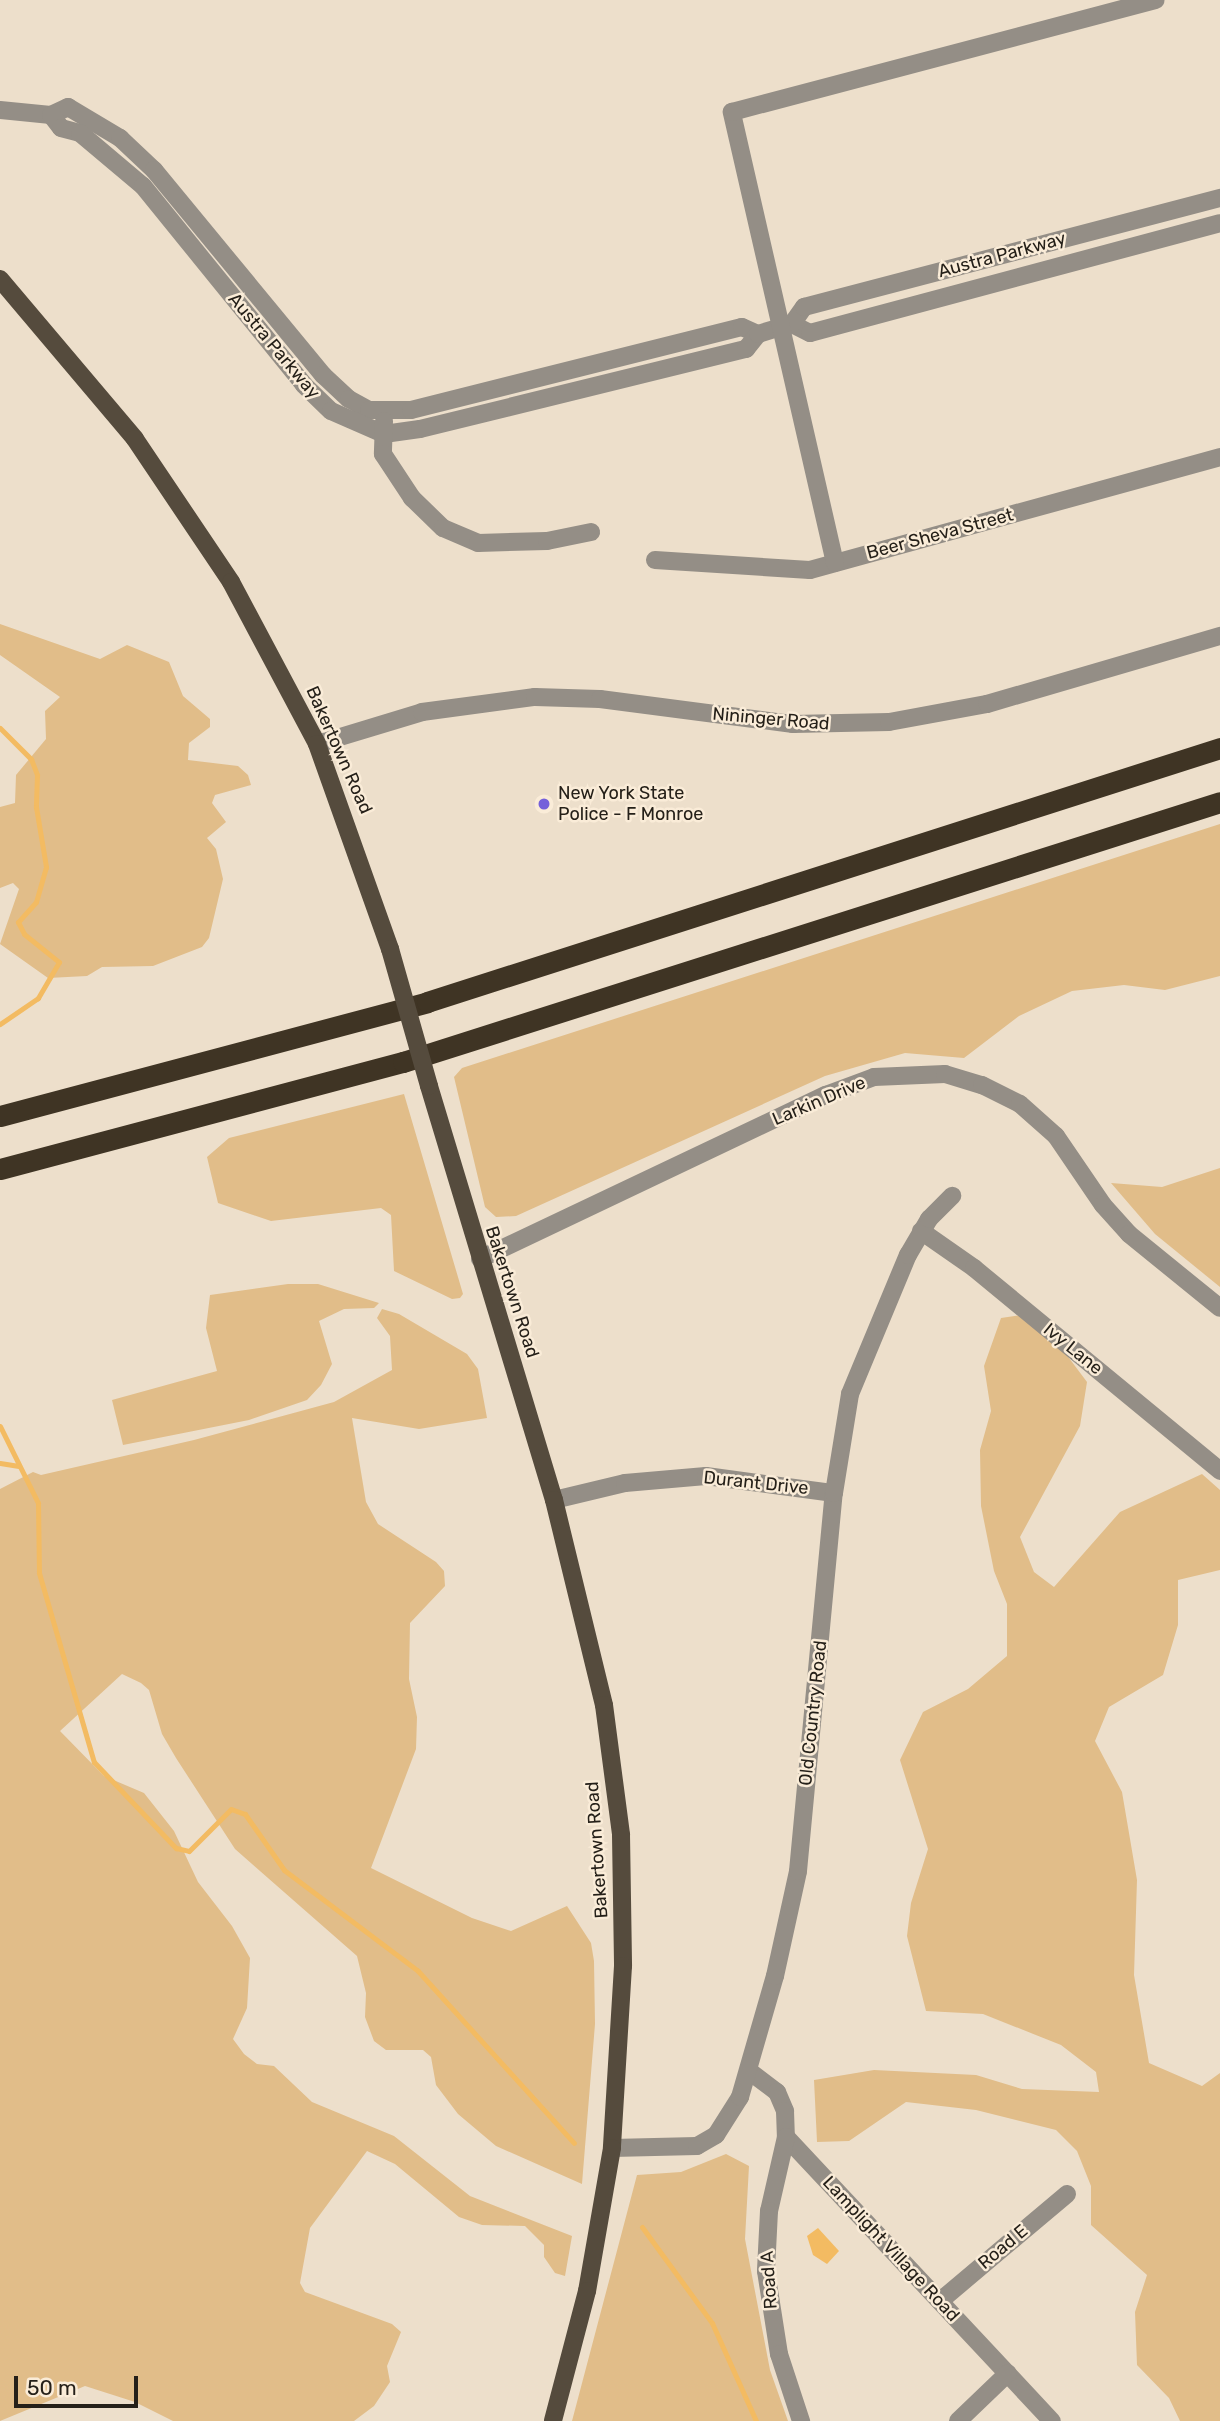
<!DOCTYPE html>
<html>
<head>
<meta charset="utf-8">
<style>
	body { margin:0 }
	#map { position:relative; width:1220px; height:2421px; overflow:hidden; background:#eddfcb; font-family:Rubik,sans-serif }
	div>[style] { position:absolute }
	.green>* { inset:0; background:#e1bd89 }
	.water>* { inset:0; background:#f3bb62 }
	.stream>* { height:5px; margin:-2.5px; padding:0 2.5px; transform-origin:2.5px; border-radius:2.5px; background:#f3bb62 }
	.minor>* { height:18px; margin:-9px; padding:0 9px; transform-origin:9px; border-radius:9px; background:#948e86 }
	.major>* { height:18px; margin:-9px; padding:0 9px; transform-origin:9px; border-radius:9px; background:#554b3d }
	.highway>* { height:21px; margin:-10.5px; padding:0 10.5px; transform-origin:10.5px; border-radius:10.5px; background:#3f3424 }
	.major-bridge>* { height:18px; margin:-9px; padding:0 9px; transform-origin:9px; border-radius:9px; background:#554b3d }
	.dots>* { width:19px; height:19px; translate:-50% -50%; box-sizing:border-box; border:4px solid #faecd8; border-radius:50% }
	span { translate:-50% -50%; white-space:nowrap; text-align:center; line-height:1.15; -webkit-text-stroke:5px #faecd8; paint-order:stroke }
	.street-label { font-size:18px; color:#252019 }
	.poi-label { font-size:18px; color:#252019 }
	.left { translate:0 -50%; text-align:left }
	.scale { position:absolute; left:14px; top:2376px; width:124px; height:32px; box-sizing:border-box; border:4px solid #252019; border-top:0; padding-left:9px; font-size:21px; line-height:24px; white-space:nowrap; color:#252019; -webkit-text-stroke:5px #faecd8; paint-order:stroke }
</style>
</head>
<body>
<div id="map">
	<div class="green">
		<div style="clip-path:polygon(0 624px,100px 659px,127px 645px,169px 662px,183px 696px,210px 719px,210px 727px,189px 743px,188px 760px,238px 766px,248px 775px,251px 785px,215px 795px,212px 803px,226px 822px,207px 838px,216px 849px,223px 879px,209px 938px,202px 947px,153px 966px,102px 967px,87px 976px,48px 978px,0 944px,19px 889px,13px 883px,0 888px,0 807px,15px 803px,16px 775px,46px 739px,45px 711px,60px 697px,0 655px)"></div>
		<div style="clip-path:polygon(1220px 824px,1220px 976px,1165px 990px,1124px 985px,1072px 991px,1019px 1016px,964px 1058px,905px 1053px,825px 1076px,516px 1216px,496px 1217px,485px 1207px,454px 1077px,462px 1068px)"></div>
		<div style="clip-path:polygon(404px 1094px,463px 1294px,460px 1298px,452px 1299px,394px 1271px,391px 1215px,381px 1208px,271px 1221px,218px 1203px,207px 1157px,229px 1138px)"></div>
		<div style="clip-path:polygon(1220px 1168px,1220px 1287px,1155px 1234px,1111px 1183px,1162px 1187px)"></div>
		<div style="clip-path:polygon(288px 1284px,318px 1284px,379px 1303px,374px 1308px,344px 1309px,319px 1321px,332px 1364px,321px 1385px,307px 1400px,249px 1420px,123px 1445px,112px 1400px,217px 1371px,206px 1328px,210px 1295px)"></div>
		<div style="clip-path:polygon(382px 1309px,399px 1314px,467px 1354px,478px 1369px,487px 1418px,419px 1429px,352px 1418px,366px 1502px,378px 1524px,436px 1562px,444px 1571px,445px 1586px,410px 1623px,409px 1679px,417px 1717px,416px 1749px,371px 1868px,472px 1918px,511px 1931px,567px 1906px,591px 1943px,594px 1961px,595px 2024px,582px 2184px,496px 2146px,458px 2114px,436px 2085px,431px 2057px,423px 2050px,386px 2050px,374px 2041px,365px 2017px,366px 1993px,357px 1956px,235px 1849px,176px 1758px,162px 1734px,149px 1690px,141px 1683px,122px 1674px,60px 1731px,104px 1776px,144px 1793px,174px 1831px,198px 1882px,232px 1926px,250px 1958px,247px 2008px,233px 2039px,244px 2054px,257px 2064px,274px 2066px,312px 2102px,394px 2136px,470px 2196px,572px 2236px,565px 2276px,555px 2273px,544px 2257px,544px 2245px,525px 2226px,482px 2225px,459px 2217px,395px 2164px,367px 2151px,310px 2228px,300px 2283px,305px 2292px,392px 2324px,401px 2332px,387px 2366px,390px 2382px,374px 2406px,354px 2421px,173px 2421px,135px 2402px,85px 2386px,0 2421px,0 1489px,33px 1472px,41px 1475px,194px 1440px,334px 1402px,392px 1370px,390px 1336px,377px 1318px)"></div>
		<div style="clip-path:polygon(1022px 1315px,1066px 1354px,1087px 1382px,1080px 1426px,1020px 1537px,1034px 1572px,1054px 1587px,1120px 1512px,1202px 1474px,1220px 1490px,1220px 1570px,1178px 1580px,1178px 1625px,1163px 1675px,1109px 1707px,1095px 1741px,1122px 1792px,1137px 1880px,1134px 1975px,1149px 2063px,1202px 2086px,1220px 2073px,1220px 2421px,1180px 2421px,1169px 2398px,1137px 2365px,1135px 2312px,1147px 2275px,1091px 2225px,1091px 2186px,1077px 2151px,1056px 2130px,976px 2110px,906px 2102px,849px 2141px,817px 2142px,814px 2080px,874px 2070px,976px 2075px,1022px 2089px,1099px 2092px,1096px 2072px,1061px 2045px,983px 2014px,926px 2011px,907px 1936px,911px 1903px,928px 1849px,900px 1760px,923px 1712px,968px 1689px,1007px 1656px,1007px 1604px,994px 1571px,981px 1506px,980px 1450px,991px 1411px,984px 1366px,1001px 1318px)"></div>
		<div style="clip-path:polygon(726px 2154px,749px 2166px,745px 2239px,770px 2370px,788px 2421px,572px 2421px,637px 2175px,681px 2172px)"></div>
	</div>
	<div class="water">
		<div style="clip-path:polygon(818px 2228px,839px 2251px,827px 2264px,813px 2255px,807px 2236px)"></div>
	</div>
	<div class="stream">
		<div style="left:0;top:728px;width:44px;rotate:45deg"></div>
		<div style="left:31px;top:759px;width:17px;rotate:69deg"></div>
		<div style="left:37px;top:775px;width:32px;rotate:92deg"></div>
		<div style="left:36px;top:807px;width:61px;rotate:80.5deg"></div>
		<div style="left:46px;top:867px;width:36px;rotate:106deg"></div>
		<div style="left:36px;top:902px;width:27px;rotate:132deg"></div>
		<div style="left:18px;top:922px;width:13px;rotate:63deg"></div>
		<div style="left:24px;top:934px;width:45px;rotate:38.7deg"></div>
		<div style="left:59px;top:962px;width:42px;rotate:120.3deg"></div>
		<div style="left:38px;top:998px;width:46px;rotate:145.6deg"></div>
		<div style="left:0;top:1426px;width:86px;rotate:63.7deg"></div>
		<div style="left:38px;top:1503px;width:70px;rotate:89.2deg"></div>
		<div style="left:39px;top:1573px;width:197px;rotate:73.8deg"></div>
		<div style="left:94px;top:1762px;width:119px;rotate:46.4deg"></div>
		<div style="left:176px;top:1848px;width:13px;rotate:13deg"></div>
		<div style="left:189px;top:1851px;width:59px;rotate:-45deg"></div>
		<div style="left:231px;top:1809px;width:15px;rotate:20deg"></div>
		<div style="left:245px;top:1814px;width:68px;rotate:55.1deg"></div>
		<div style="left:284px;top:1870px;width:168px;rotate:37deg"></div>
		<div style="left:418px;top:1971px;width:232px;rotate:47.8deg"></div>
		<div style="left:0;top:1463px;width:19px;rotate:9deg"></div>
		<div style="left:642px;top:2227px;width:119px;rotate:53.9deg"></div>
		<div style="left:712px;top:2323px;width:107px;rotate:65.8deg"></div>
	</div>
	<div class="minor">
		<div style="left:0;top:110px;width:51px;rotate:5.6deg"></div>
		<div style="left:51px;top:115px;width:19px;rotate:-25deg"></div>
		<div style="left:68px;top:107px;width:61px;rotate:30.8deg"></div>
		<div style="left:120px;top:138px;width:47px;rotate:43.3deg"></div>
		<div style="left:154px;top:170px;width:266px;rotate:50.5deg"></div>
		<div style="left:323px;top:375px;width:35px;rotate:43deg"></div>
		<div style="left:349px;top:399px;width:23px;rotate:29deg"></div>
		<div style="left:369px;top:410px;width:42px"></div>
		<div style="left:411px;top:410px;width:341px;rotate:-14.1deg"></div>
		<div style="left:742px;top:327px;width:17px;rotate:24deg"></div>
		<div style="left:51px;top:115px;width:16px;rotate:52deg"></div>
		<div style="left:61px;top:128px;width:20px;rotate:15deg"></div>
		<div style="left:80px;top:133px;width:82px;rotate:40.1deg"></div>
		<div style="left:143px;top:186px;width:256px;rotate:51deg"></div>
		<div style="left:304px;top:385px;width:37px;rotate:44deg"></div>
		<div style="left:331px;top:411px;width:58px;rotate:23.5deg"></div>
		<div style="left:384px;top:434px;width:36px;rotate:-8deg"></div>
		<div style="left:420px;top:429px;width:336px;rotate:-13.8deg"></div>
		<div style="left:746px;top:349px;width:19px;rotate:-51deg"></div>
		<div style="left:758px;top:334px;width:24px;rotate:-17deg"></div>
		<div style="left:781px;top:327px;width:11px;rotate:-15deg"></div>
		<div style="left:792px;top:324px;width:20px;rotate:27deg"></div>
		<div style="left:810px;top:333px;width:424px;rotate:-15deg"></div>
		<div style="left:792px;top:324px;width:21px;rotate:-55deg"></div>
		<div style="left:804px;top:307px;width:430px;rotate:-14.7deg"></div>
		<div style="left:384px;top:421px;width:33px;rotate:92deg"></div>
		<div style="left:383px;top:454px;width:53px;rotate:56.6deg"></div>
		<div style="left:412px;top:498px;width:43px;rotate:44.1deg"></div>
		<div style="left:443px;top:528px;width:38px;rotate:23deg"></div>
		<div style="left:478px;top:543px;width:69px;rotate:-1.7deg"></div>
		<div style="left:547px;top:541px;width:45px;rotate:-11.6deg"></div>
		<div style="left:655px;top:560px;width:155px;rotate:3.7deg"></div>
		<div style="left:810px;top:570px;width:425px;rotate:-15.4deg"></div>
		<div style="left:835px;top:563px;width:463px;rotate:-102.9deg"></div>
		<div style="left:732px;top:112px;width:438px;rotate:-14.8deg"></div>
		<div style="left:317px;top:744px;width:110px;rotate:-16.9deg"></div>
		<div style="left:422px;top:712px;width:114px;rotate:-7.6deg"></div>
		<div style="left:535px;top:697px;width:65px;rotate:1.8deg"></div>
		<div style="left:600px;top:699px;width:195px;rotate:7.4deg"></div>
		<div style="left:793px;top:724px;width:96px;rotate:-1.2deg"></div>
		<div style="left:889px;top:722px;width:100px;rotate:-10.4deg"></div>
		<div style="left:987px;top:704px;width:243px;rotate:-16.3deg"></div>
		<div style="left:921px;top:1231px;width:65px;rotate:34.9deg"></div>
		<div style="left:974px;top:1268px;width:319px;rotate:39.5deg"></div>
		<div style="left:480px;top:1259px;width:383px;rotate:-25.4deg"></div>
		<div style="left:826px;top:1095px;width:51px;rotate:-20.6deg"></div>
		<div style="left:874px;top:1077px;width:71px;rotate:-2.4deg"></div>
		<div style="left:945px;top:1074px;width:39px;rotate:17deg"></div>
		<div style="left:982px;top:1085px;width:42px;rotate:26.6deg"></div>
		<div style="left:1020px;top:1104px;width:48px;rotate:41.6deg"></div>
		<div style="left:1056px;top:1136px;width:83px;rotate:55.7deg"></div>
		<div style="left:1103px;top:1205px;width:39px;rotate:48deg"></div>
		<div style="left:1129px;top:1234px;width:117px;rotate:39.1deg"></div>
		<div style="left:554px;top:1500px;width:73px;rotate:-13.5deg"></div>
		<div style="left:625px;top:1483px;width:81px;rotate:-4.9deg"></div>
		<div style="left:706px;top:1476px;width:129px;rotate:7.6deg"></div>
		<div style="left:749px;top:2071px;width:35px;rotate:37deg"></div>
		<div style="left:777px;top:2092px;width:21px;rotate:67deg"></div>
		<div style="left:785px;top:2111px;width:26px;rotate:88deg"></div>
		<div style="left:786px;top:2137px;width:389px;rotate:46.9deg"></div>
		<div style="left:786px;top:2137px;width:76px;rotate:102.9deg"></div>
		<div style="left:769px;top:2211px;width:60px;rotate:92.9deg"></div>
		<div style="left:766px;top:2271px;width:84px;rotate:81.1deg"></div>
		<div style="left:779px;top:2354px;width:71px;rotate:71.8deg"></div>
		<div style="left:612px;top:2148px;width:85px;rotate:-1.3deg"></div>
		<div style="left:697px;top:2146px;width:22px;rotate:-30deg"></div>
		<div style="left:716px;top:2135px;width:45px;rotate:-57.7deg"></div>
		<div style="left:740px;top:2097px;width:126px;rotate:-73.9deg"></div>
		<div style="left:775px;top:1976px;width:107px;rotate:-77.6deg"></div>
		<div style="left:798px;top:1871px;width:380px;rotate:-84.6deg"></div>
		<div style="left:834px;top:1493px;width:100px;rotate:-80.8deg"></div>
		<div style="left:850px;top:1394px;width:151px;rotate:-67.4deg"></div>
		<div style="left:908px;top:1255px;width:42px;rotate:-59.7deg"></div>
		<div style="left:929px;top:1219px;width:33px;rotate:-45deg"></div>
		<div style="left:940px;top:2301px;width:166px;rotate:-40.1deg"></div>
		<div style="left:958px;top:2421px;width:69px;rotate:-43.8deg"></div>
	</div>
	<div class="major">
		<div style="left:0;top:279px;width:209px;rotate:49.8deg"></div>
		<div style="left:135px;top:439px;width:172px;rotate:56.1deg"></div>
		<div style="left:231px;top:582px;width:183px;rotate:62deg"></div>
		<div style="left:317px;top:744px;width:218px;rotate:70.4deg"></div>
		<div style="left:429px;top:1086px;width:432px;rotate:73.2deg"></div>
		<div style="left:554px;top:1500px;width:211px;rotate:76.3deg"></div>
		<div style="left:604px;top:1705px;width:131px;rotate:82.5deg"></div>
		<div style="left:621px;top:1835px;width:131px;rotate:89.1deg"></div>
		<div style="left:623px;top:1966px;width:182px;rotate:93.5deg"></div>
		<div style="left:612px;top:2148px;width:145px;rotate:99.9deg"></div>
		<div style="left:587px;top:2291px;width:134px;rotate:104.7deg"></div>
	</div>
	<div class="highway">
		<div style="left:0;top:1116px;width:442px;rotate:-14.9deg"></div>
		<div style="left:427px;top:1002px;width:833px;rotate:-17.76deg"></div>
		<div style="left:0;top:1169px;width:417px;rotate:-14.9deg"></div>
		<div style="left:403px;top:1062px;width:857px;rotate:-17.65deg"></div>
	</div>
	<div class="major-bridge">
		<div style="left:390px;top:949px;width:142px;rotate:74.1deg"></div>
	</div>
	<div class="dots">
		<div style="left:544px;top:804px;background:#7460da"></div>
	</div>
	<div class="street-label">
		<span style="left:1002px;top:255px;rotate:-15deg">Austra Parkway</span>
		<span style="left:274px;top:346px;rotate:50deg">Austra Parkway</span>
		<span style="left:940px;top:534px;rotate:-15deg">Beer Sheva Street</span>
		<span style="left:771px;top:719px;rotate:5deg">Nininger Road</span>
		<span style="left:339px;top:750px;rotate:66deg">Bakertown Road</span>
		<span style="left:819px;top:1101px;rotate:-23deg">Larkin Drive</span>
		<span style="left:512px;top:1292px;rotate:72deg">Bakertown Road</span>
		<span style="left:1073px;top:1349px;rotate:39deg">Ivy Lane</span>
		<span style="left:756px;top:1483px;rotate:6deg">Durant Drive</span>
		<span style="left:813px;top:1713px;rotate:-84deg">Old Country Road</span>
		<span style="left:597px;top:1850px;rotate:-94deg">Bakertown Road</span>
		<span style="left:1003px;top:2247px;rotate:-40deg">Road E</span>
		<span style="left:891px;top:2249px;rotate:47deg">Lamplight Village Road</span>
		<span style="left:769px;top:2280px;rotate:-94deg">Road A</span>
	</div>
	<div class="poi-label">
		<span class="left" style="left:558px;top:804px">New York State<br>Police - F Monroe</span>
	</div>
	<div class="scale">50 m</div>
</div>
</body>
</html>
